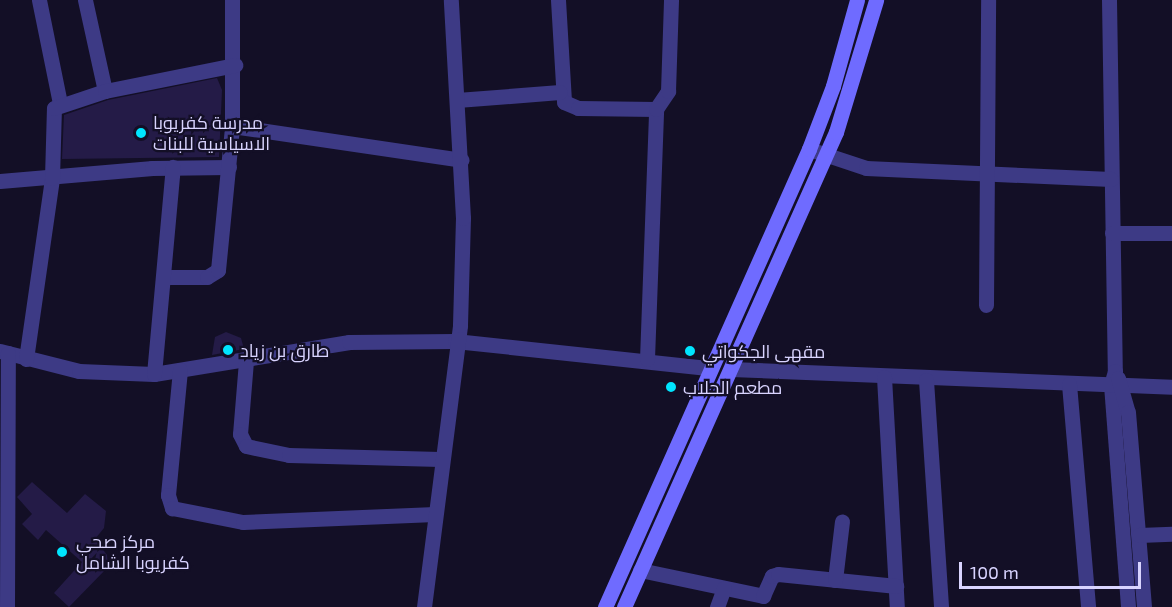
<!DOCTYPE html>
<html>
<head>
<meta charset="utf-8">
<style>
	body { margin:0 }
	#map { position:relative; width:1172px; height:607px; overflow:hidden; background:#130f26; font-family:"Exo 2",Cairo,sans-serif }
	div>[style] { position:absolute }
	.building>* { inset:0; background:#241b47 }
	.minor>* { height:15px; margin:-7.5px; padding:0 7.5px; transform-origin:7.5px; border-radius:7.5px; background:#3d3a85 }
	.secondary>* { height:15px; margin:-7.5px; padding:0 7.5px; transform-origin:7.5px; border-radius:7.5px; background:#6f6bff }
	.dots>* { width:16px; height:16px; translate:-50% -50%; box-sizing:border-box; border:3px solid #130f26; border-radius:50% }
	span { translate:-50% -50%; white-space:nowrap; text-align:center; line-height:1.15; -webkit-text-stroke:4.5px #130f26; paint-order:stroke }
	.poi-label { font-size:18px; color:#d9d4ff }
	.left { translate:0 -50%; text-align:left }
	.scale { position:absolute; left:959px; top:562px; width:182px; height:27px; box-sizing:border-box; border:3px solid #d9d4ff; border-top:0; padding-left:8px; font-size:18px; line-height:21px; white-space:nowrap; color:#d9d4ff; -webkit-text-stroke:4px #130f26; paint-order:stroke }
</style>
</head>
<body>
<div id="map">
	<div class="building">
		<div style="clip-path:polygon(217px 78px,222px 90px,219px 157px,62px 159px,64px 115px,108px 100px)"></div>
		<div style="clip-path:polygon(226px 332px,241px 338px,244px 349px,212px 355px,215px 337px)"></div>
		<div style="clip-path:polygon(32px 482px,67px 513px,85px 494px,106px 511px,104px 528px,95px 539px,107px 555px,108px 567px,69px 607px,54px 593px,82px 562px,46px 530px,38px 540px,22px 524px,32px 514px,17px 497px)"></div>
	</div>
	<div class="minor">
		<div style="left:39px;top:0;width:105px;rotate:78.5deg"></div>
		<div style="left:85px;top:0;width:93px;rotate:77.6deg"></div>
		<div style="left:558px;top:0;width:102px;rotate:86.6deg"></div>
		<div style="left:564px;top:102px;width:15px;rotate:23deg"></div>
		<div style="left:578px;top:108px;width:78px;rotate:0.7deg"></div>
		<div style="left:1109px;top:0;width:371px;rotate:89.1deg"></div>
		<div style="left:1115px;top:371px;width:15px;rotate:106deg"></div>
		<div style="left:1111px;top:385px;width:223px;rotate:85.6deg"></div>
		<div style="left:457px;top:100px;width:103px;rotate:-4.4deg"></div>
		<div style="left:232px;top:126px;width:232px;rotate:8.4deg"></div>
		<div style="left:809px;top:149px;width:60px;rotate:18.4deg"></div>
		<div style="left:866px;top:168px;width:245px;rotate:2.6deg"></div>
		<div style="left:0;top:181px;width:153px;rotate:-4.9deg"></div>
		<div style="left:152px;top:168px;width:77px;rotate:-0.7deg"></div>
		<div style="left:1112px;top:233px;width:60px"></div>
		<div style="left:164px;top:277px;width:43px"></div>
		<div style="left:207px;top:277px;width:13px;rotate:-32deg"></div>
		<div style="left:218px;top:270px;width:145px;rotate:-84.4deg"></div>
		<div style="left:232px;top:126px;width:126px;rotate:-90deg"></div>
		<div style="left:986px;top:305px;width:305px;rotate:-89.6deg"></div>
		<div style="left:0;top:351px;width:81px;rotate:14.2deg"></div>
		<div style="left:79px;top:371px;width:75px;rotate:2.3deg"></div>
		<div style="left:154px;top:374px;width:198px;rotate:-9.3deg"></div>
		<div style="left:349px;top:342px;width:106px;rotate:-0.5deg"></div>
		<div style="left:455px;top:341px;width:254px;rotate:6.1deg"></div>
		<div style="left:26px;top:359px;width:183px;rotate:-81.8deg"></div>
		<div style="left:52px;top:178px;width:70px;rotate:-88.4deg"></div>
		<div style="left:54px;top:108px;width:54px;rotate:-18.4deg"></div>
		<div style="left:105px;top:91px;width:133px;rotate:-11.3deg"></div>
		<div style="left:647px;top:359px;width:250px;rotate:-87.9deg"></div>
		<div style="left:656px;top:109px;width:22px;rotate:-56deg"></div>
		<div style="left:668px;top:91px;width:91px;rotate:-88.1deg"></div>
		<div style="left:246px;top:361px;width:73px;rotate:94.7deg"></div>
		<div style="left:240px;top:434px;width:13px;rotate:63deg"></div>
		<div style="left:246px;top:446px;width:44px;rotate:11.8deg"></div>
		<div style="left:289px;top:455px;width:151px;rotate:1.5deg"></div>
		<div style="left:731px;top:369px;width:441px;rotate:2.3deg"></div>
		<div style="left:180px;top:370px;width:126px;rotate:95.5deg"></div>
		<div style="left:168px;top:495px;width:14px;rotate:73deg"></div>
		<div style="left:172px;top:508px;width:72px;rotate:11.2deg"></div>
		<div style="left:243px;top:522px;width:192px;rotate:-2.4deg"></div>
		<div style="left:154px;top:374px;width:208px;rotate:-84.8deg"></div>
		<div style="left:884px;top:377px;width:230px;rotate:86.8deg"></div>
		<div style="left:1118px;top:378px;width:35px;rotate:74deg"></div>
		<div style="left:1128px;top:412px;width:196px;rotate:85.3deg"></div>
		<div style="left:926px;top:380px;width:227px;rotate:86.2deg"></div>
		<div style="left:1069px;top:384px;width:224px;rotate:85.1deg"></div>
		<div style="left:1139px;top:535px;width:33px;rotate:-2deg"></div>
		<div style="left:640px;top:570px;width:126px;rotate:11.9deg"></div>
		<div style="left:763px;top:596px;width:22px;rotate:-66deg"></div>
		<div style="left:772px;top:576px;width:6px;rotate:-18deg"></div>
		<div style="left:778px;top:574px;width:119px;rotate:5.8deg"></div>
		<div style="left:835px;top:580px;width:59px;rotate:-83.2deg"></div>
		<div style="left:7px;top:607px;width:254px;rotate:-89.8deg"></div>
		<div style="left:424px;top:607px;width:284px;rotate:-82.7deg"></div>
		<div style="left:460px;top:325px;width:107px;rotate:-88.4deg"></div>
		<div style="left:463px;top:218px;width:218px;rotate:-93.2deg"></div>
		<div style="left:717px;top:607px;width:20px;rotate:-70deg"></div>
	</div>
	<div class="secondary">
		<div style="left:605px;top:607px;width:501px;rotate:-65.99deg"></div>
		<div style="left:809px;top:149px;width:67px;rotate:-69.1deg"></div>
		<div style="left:833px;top:86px;width:89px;rotate:-74.4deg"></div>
		<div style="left:624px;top:607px;width:520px;rotate:-65.95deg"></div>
		<div style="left:836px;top:132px;width:138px;rotate:-73.1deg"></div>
	</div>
	<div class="dots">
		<div style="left:141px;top:133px;background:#00e5ff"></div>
		<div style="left:228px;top:350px;background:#00e5ff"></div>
		<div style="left:690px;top:351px;background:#00e5ff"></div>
		<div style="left:671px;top:387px;background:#00e5ff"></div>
		<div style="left:62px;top:552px;background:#00e5ff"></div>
	</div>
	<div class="poi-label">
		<span class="left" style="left:153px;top:133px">مدرسة كفريوبا<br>الاسياسية للبنات</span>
		<span class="left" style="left:240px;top:350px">طارق بن زياد</span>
		<span class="left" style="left:702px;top:351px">مقهى الجكواتي</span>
		<span class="left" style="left:683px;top:387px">مطعم الحلاب</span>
		<span class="left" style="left:76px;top:552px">مركز صحي<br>كفريوبا الشامل</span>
	</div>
	<div class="scale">100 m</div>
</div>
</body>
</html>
